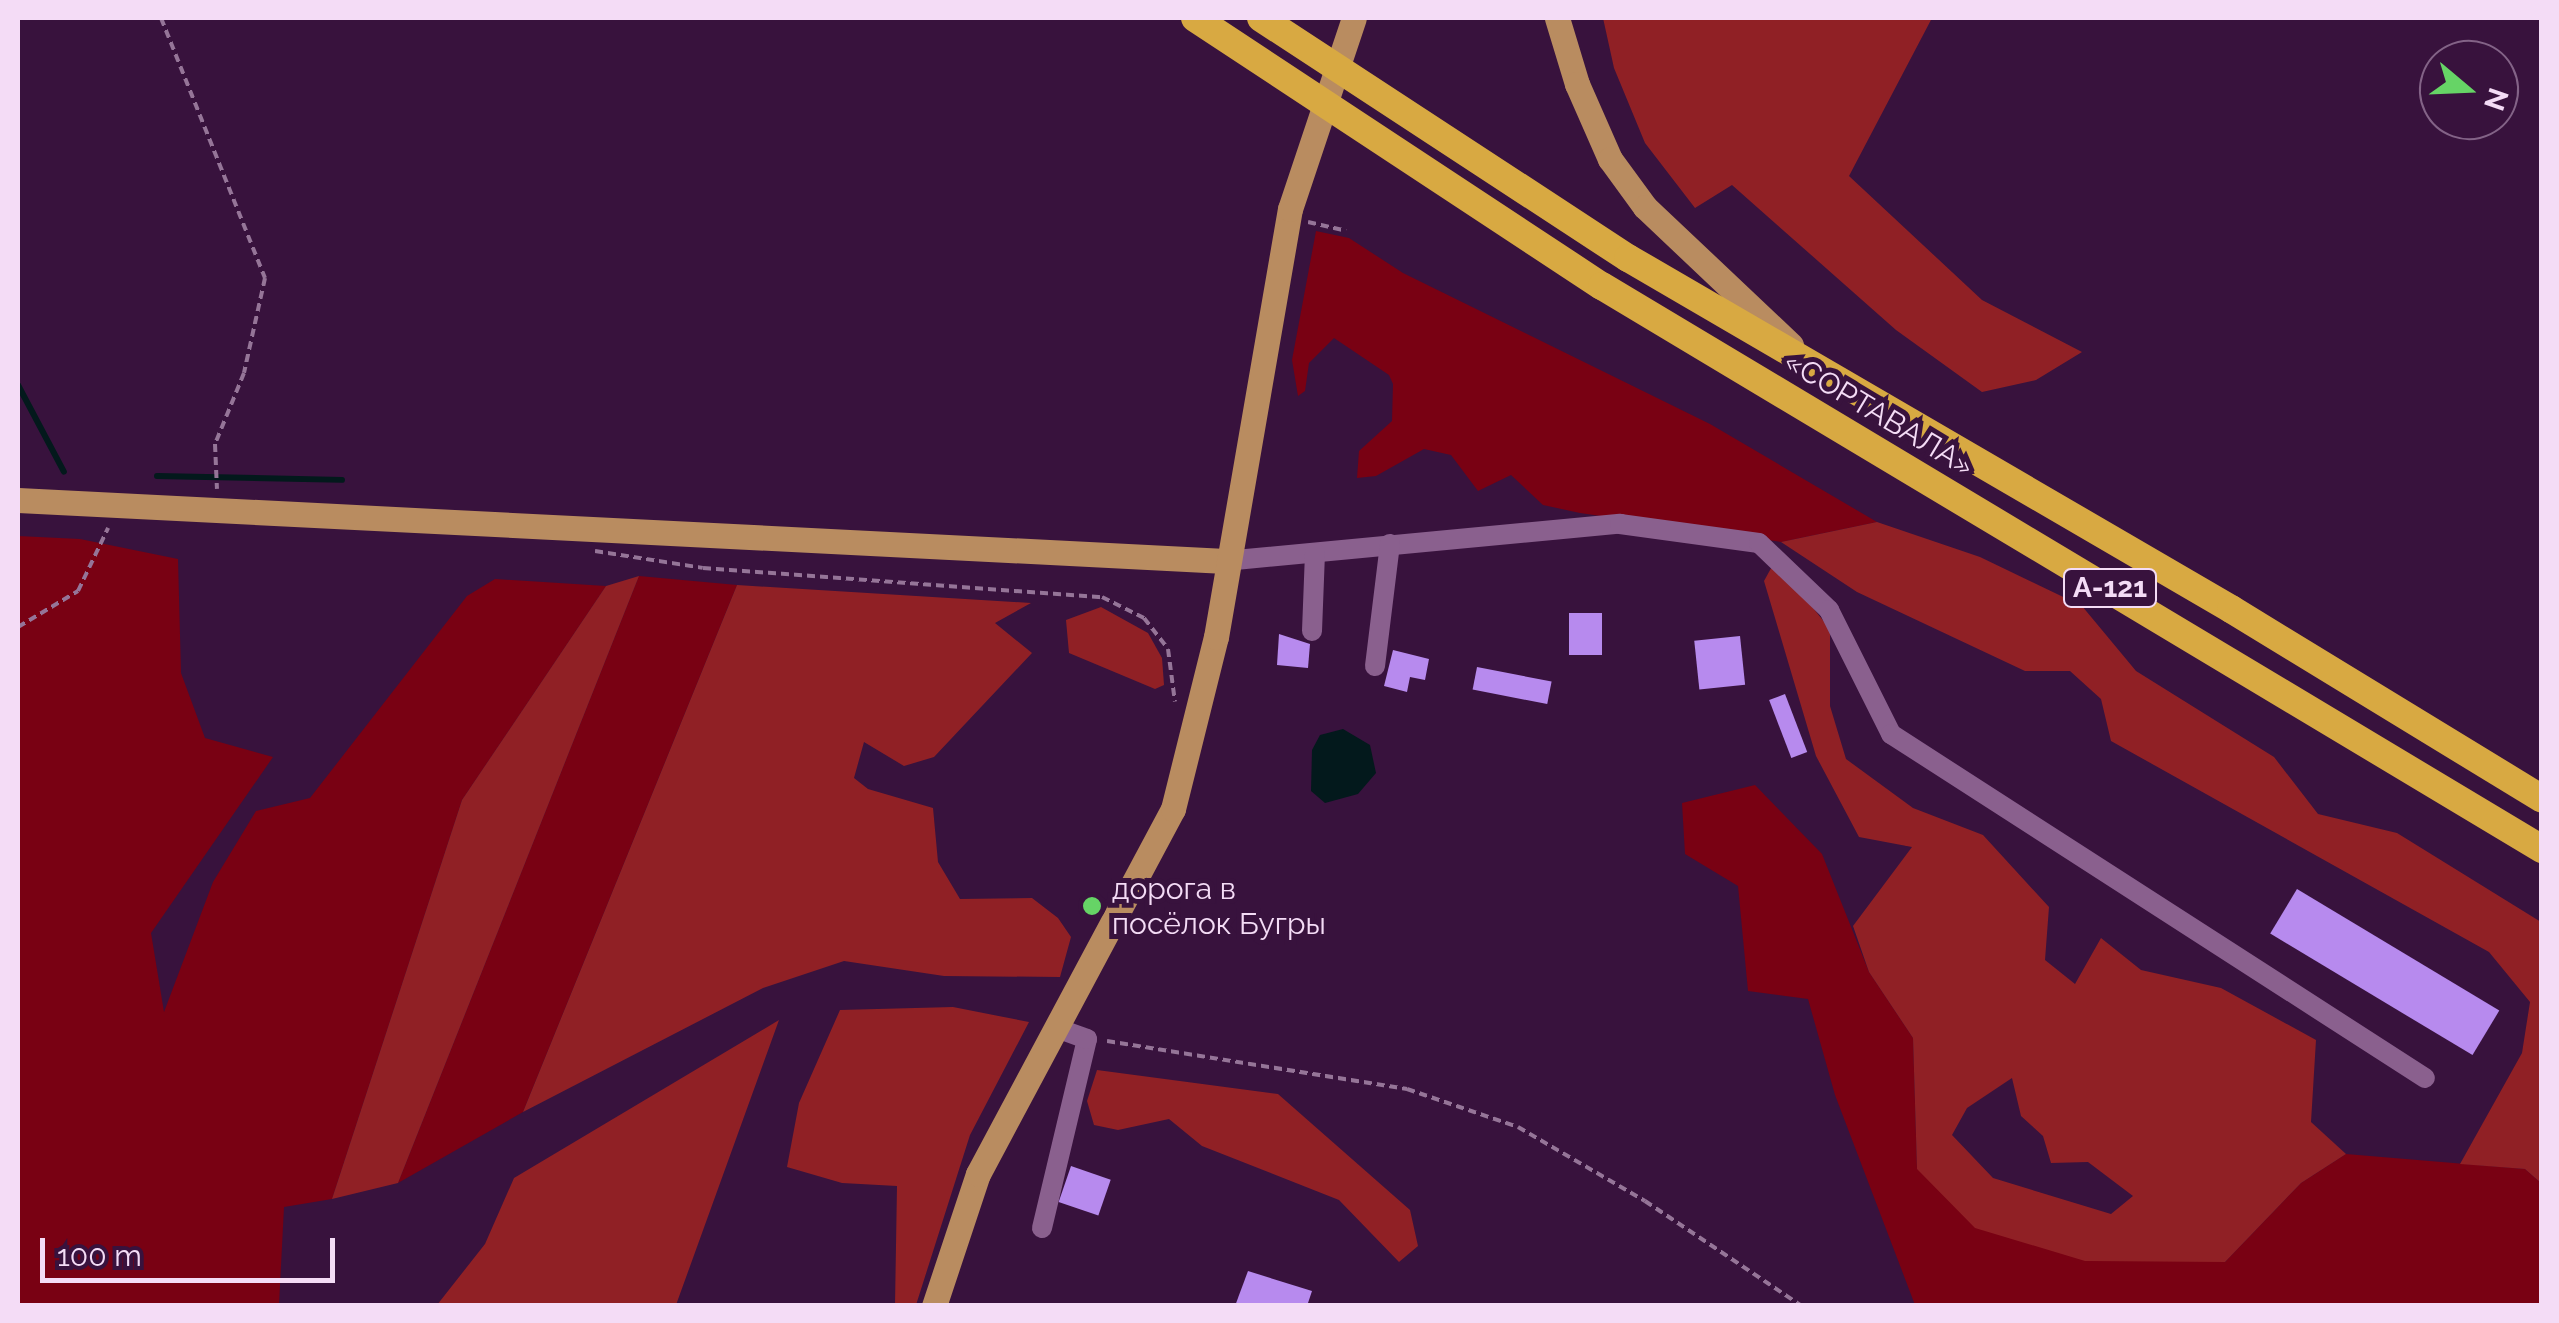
<!DOCTYPE html>
<html>
<head>
<meta charset="utf-8">
<style>
	body { margin:0 }
	#map { position:relative; width:2559px; height:1323px; overflow:hidden; background:#38123d; font-family:Raleway,sans-serif }
	div>[style] { position:absolute }
	.green>* { inset:0; background:#790113 }
	.forest>* { inset:0; background:#902025 }
	.water>* { inset:0; background:#03191c }
	.stream>* { height:6px; margin:-3px; padding:0 3px; transform-origin:3px; border-radius:3px; background:#03191c }
	.building>* { inset:0; background:#b78aee; transform-origin:0 0 }
	.path>* { height:4px; margin-top:-2px; transform-origin:0; background:repeating-linear-gradient(90deg,#957598 0 8px,transparent 0 13px) }
	.minor>* { height:20px; margin:-10px; padding:0 10px; transform-origin:10px; border-radius:10px; background:#8a608e }
	.major>* { height:25px; margin:-12.5px; padding:0 12.5px; transform-origin:12.5px; border-radius:12.5px; background:#b98c60 }
	.highway>* { height:28px; margin:-14px; padding:0 14px; transform-origin:14px; border-radius:14px; background:#d8a942 }
	.dots>* { width:28px; height:28px; translate:-50% -50%; box-sizing:border-box; border:5px solid #38123d; border-radius:50% }
	span { translate:-50% -50%; white-space:nowrap; text-align:center; line-height:1.15; -webkit-text-stroke:10px #38123d; paint-order:stroke }
	.shield-label span { padding:2px 8px; background:#38123d; border:2px solid; border-radius:8px; -webkit-text-stroke-width:0 }
	.shield-label { font-size:28px; color:#f4dcf6; font-weight:700 }
	.street-label { font-size:30px; color:#f4dcf6 }
	.poi-label { font-size:30px; color:#f4dcf6 }
	.left { translate:0 -50%; text-align:left }
	.frame { position:absolute; inset:0; border:20px solid #f4dcf6; pointer-events:none }
	.north { position:absolute; left:2419px; top:40px; width:100px; height:100px; box-sizing:border-box; background:#38123d; border:2px solid #836387; border-radius:50%; rotate:109deg; font-size:28px; font-weight:700; line-height:40px; text-align:center; color:#f4dcf6 }
	.north::after { content:''; display:block; margin:auto; width:35px; height:45px; background:#66d466; clip-path:polygon(50% 0,100% 100%,50% 72%,0 100%) }
	.scale { position:absolute; left:40px; top:1238px; width:295px; height:45px; box-sizing:border-box; border:5px solid #f4dcf6; border-top:0; padding-left:12px; font-size:30px; line-height:35px; white-space:nowrap; color:#f4dcf6; -webkit-text-stroke:8px #38123d; paint-order:stroke }
</style>
</head>
<body>
<div id="map">
	<div class="green">
		<div style="clip-path:polygon(1316px 231px,1349px 238px,1403px 273px,1710px 424px,1877px 522px,1781px 542px,1580px 513px,1543px 505px,1511px 475px,1478px 491px,1451px 455px,1424px 449px,1376px 476px,1357px 478px,1359px 451px,1392px 421px,1393px 384px,1389px 375px,1334px 338px,1309px 363px,1305px 391px,1298px 396px,1292px 360px)"></div>
		<div style="clip-path:polygon(18px 536px,80px 539px,178px 559px,181px 673px,205px 738px,273px 757px,151px 933px,164px 1012px,213px 882px,256px 811px,310px 798px,467px 596px,495px 579px,606px 586px,462px 800px,332px 1199px,284px 1207px,279px 1305px,18px 1306px)"></div>
		<div style="clip-path:polygon(639px 576px,737px 585px,523px 1112px,398px 1183px)"></div>
		<div style="clip-path:polygon(1755px 785px,1822px 854px,1869px 972px,1913px 1038px,1917px 1169px,2225px 1262px,2301px 1183px,2346px 1154px,2525px 1169px,2541px 1183px,2541px 1305px,1915px 1305px,1835px 1095px,1808px 999px,1748px 991px,1738px 886px,1685px 854px,1682px 803px)"></div>
	</div>
	<div class="forest">
		<div style="clip-path:polygon(1603px 18px,1932px 18px,1849px 176px,1982px 300px,2082px 352px,2036px 380px,1982px 392px,1896px 330px,1732px 185px,1695px 208px,1645px 143px,1614px 68px)"></div>
		<div style="clip-path:polygon(1877px 522px,1980px 557px,2082px 606px,2136px 671px,2274px 757px,2318px 814px,2397px 833px,2541px 922px,2541px 1183px,2525px 1169px,2460px 1164px,2522px 1053px,2530px 1002px,2489px 952px,2111px 741px,2101px 699px,2070px 671px,2025px 671px,1857px 592px,1781px 542px)"></div>
		<div style="clip-path:polygon(evenodd,1775px 561px,1830px 629px,1830px 706px,1846px 759px,1913px 808px,1983px 835px,2049px 907px,2045px 960px,2075px 984px,2101px 938px,2141px 970px,2221px 988px,2316px 1040px,2311px 1122px,2346px 1154px,2301px 1183px,2225px 1262px,2085px 1261px,1975px 1228px,1917px 1169px,1913px 1038px,1869px 972px,1853px 926px,1912px 847px,1859px 837px,1816px 756px,1764px 581px,1775px 561px,2012px 1078px,2021px 1116px,2043px 1136px,2051px 1163px,2088px 1162px,2133px 1196px,2111px 1214px,1993px 1178px,1952px 1135px,1967px 1108px,2012px 1078px)"></div>
		<div style="clip-path:polygon(639px 576px,398px 1183px,332px 1199px,462px 800px,606px 586px)"></div>
		<div style="clip-path:polygon(737px 585px,1031px 603px,995px 623px,1032px 653px,934px 757px,904px 766px,864px 742px,854px 778px,868px 789px,933px 808px,938px 862px,960px 899px,1032px 898px,1058px 918px,1071px 937px,1060px 977px,944px 976px,844px 961px,763px 988px,523px 1112px)"></div>
		<div style="clip-path:polygon(1101px 607px,1148px 633px,1162px 658px,1164px 685px,1155px 689px,1069px 653px,1066px 620px)"></div>
		<div style="clip-path:polygon(953px 1007px,1029px 1022px,970px 1135px,916px 1305px,895px 1305px,897px 1186px,842px 1183px,787px 1167px,799px 1103px,840px 1010px)"></div>
		<div style="clip-path:polygon(779px 1020px,676px 1305px,437px 1305px,485px 1244px,514px 1178px)"></div>
		<div style="clip-path:polygon(1097px 1070px,1278px 1094px,1410px 1210px,1418px 1246px,1399px 1262px,1339px 1200px,1202px 1146px,1169px 1119px,1118px 1130px,1094px 1125px,1087px 1101px)"></div>
	</div>
	<div class="water">
		<div style="clip-path:polygon(1343px 729px,1370px 745px,1376px 773px,1358px 794px,1325px 803px,1311px 791px,1312px 750px,1320px 735px)"></div>
	</div>
	<div class="stream">
		<div style="left:18px;top:385px;width:98px;rotate:62.1deg"></div>
		<div style="left:157px;top:476px;width:185px;rotate:1.2deg"></div>
	</div>
	<div class="building">
		<div style="left:1569px;top:613px;width:33px;height:42px"></div>
		<div style="clip-path:polygon(1279px 634px,1310px 644px,1308px 668px,1277px 665px)"></div>
		<div style="left:1740px;top:636px;width:49px;height:46px;rotate:84deg"></div>
		<div style="clip-path:polygon(1393px 650px,1429px 659px,1425px 680px,1410px 677px,1407px 692px,1384px 686px)"></div>
		<div style="left:1477px;top:667px;width:76px;height:23px;rotate:11deg"></div>
		<div style="left:1785px;top:694px;width:62px;height:17px;rotate:69deg"></div>
		<div style="left:2297px;top:889px;width:236px;height:52px;rotate:31deg"></div>
		<div style="left:1071px;top:1166px;width:42px;height:38px;rotate:19deg"></div>
		<div style="clip-path:polygon(1248px 1271px,1312px 1291px,1307px 1306px,1235px 1306px)"></div>
	</div>
	<div class="path">
		<div style="left:161px;top:18px;width:280px;rotate:68.2deg"></div>
		<div style="left:265px;top:278px;width:97px;rotate:102.5deg"></div>
		<div style="left:244px;top:373px;width:77px;rotate:112.2deg"></div>
		<div style="left:215px;top:444px;width:45px;rotate:87.5deg"></div>
		<div style="left:1308px;top:222px;width:39px;rotate:13deg"></div>
		<div style="left:595px;top:551px;width:109px;rotate:8.9deg"></div>
		<div style="left:703px;top:568px;width:400px;rotate:4.2deg"></div>
		<div style="left:1102px;top:597px;width:47px;rotate:26.6deg"></div>
		<div style="left:1144px;top:618px;width:39px;rotate:52deg"></div>
		<div style="left:1168px;top:649px;width:53px;rotate:82.5deg"></div>
		<div style="left:18px;top:627px;width:70px;rotate:-31deg"></div>
		<div style="left:78px;top:591px;width:70px;rotate:-64.5deg"></div>
		<div style="left:1107px;top:1041px;width:304px;rotate:9.1deg"></div>
		<div style="left:1407px;top:1089px;width:117px;rotate:18.9deg"></div>
		<div style="left:1518px;top:1127px;width:147px;rotate:30.2deg"></div>
		<div style="left:1645px;top:1201px;width:189px;rotate:33.8deg"></div>
	</div>
	<div class="minor">
		<div style="left:1225px;top:561px;width:397px;rotate:-5.4deg"></div>
		<div style="left:1620px;top:524px;width:140px;rotate:7.8deg"></div>
		<div style="left:1759px;top:543px;width:97px;rotate:43.7deg"></div>
		<div style="left:1829px;top:610px;width:139px;rotate:63.4deg"></div>
		<div style="left:1891px;top:734px;width:635px;rotate:32.79deg"></div>
		<div style="left:1312px;top:631px;width:78px;rotate:-87.8deg"></div>
		<div style="left:1375px;top:666px;width:123px;rotate:-83deg"></div>
		<div style="left:1042px;top:1228px;width:194px;rotate:-76.6deg"></div>
		<div style="left:1087px;top:1039px;width:32px;rotate:-160deg"></div>
	</div>
	<div class="major">
		<div style="left:1557px;top:18px;width:69px;rotate:73.1deg"></div>
		<div style="left:1577px;top:84px;width:82px;rotate:66.3deg"></div>
		<div style="left:1610px;top:159px;width:59px;rotate:53.9deg"></div>
		<div style="left:1645px;top:207px;width:201px;rotate:43.4deg"></div>
		<div style="left:18px;top:500px;width:1209px;rotate:2.89deg"></div>
		<div style="left:934px;top:1306px;width:139px;rotate:-71.6deg"></div>
		<div style="left:978px;top:1174px;width:414px;rotate:-61.9deg"></div>
		<div style="left:1173px;top:809px;width:177px;rotate:-76deg"></div>
		<div style="left:1216px;top:637px;width:434px;rotate:-80.2deg"></div>
		<div style="left:1290px;top:209px;width:201px;rotate:-71.5deg"></div>
	</div>
	<div class="highway">
		<div style="left:1195px;top:18px;width:487px;rotate:33.4deg"></div>
		<div style="left:1602px;top:286px;width:1096px;rotate:30.92deg"></div>
		<div style="left:1261px;top:18px;width:439px;rotate:33.2deg"></div>
		<div style="left:1628px;top:258px;width:698px;rotate:30.2deg"></div>
		<div style="left:2231px;top:609px;width:364px;rotate:31.4deg"></div>
	</div>
	<div class="dots">
		<div style="left:1092px;top:906px;background:#66d466"></div>
	</div>
	<div class="shield-label">
		<span style="left:2110px;top:588px">А-121</span>
	</div>
	<div class="street-label">
		<span style="left:1879px;top:414px;rotate:31deg">«СОРТАВАЛА»</span>
	</div>
	<div class="poi-label">
		<span class="left" style="left:1112px;top:906px">дорога в<br>посёлок Бугры</span>
	</div>
	<div class="frame"></div>
	<div class="north">N</div>
	<div class="scale">100 m</div>
</div>
</body>
</html>
